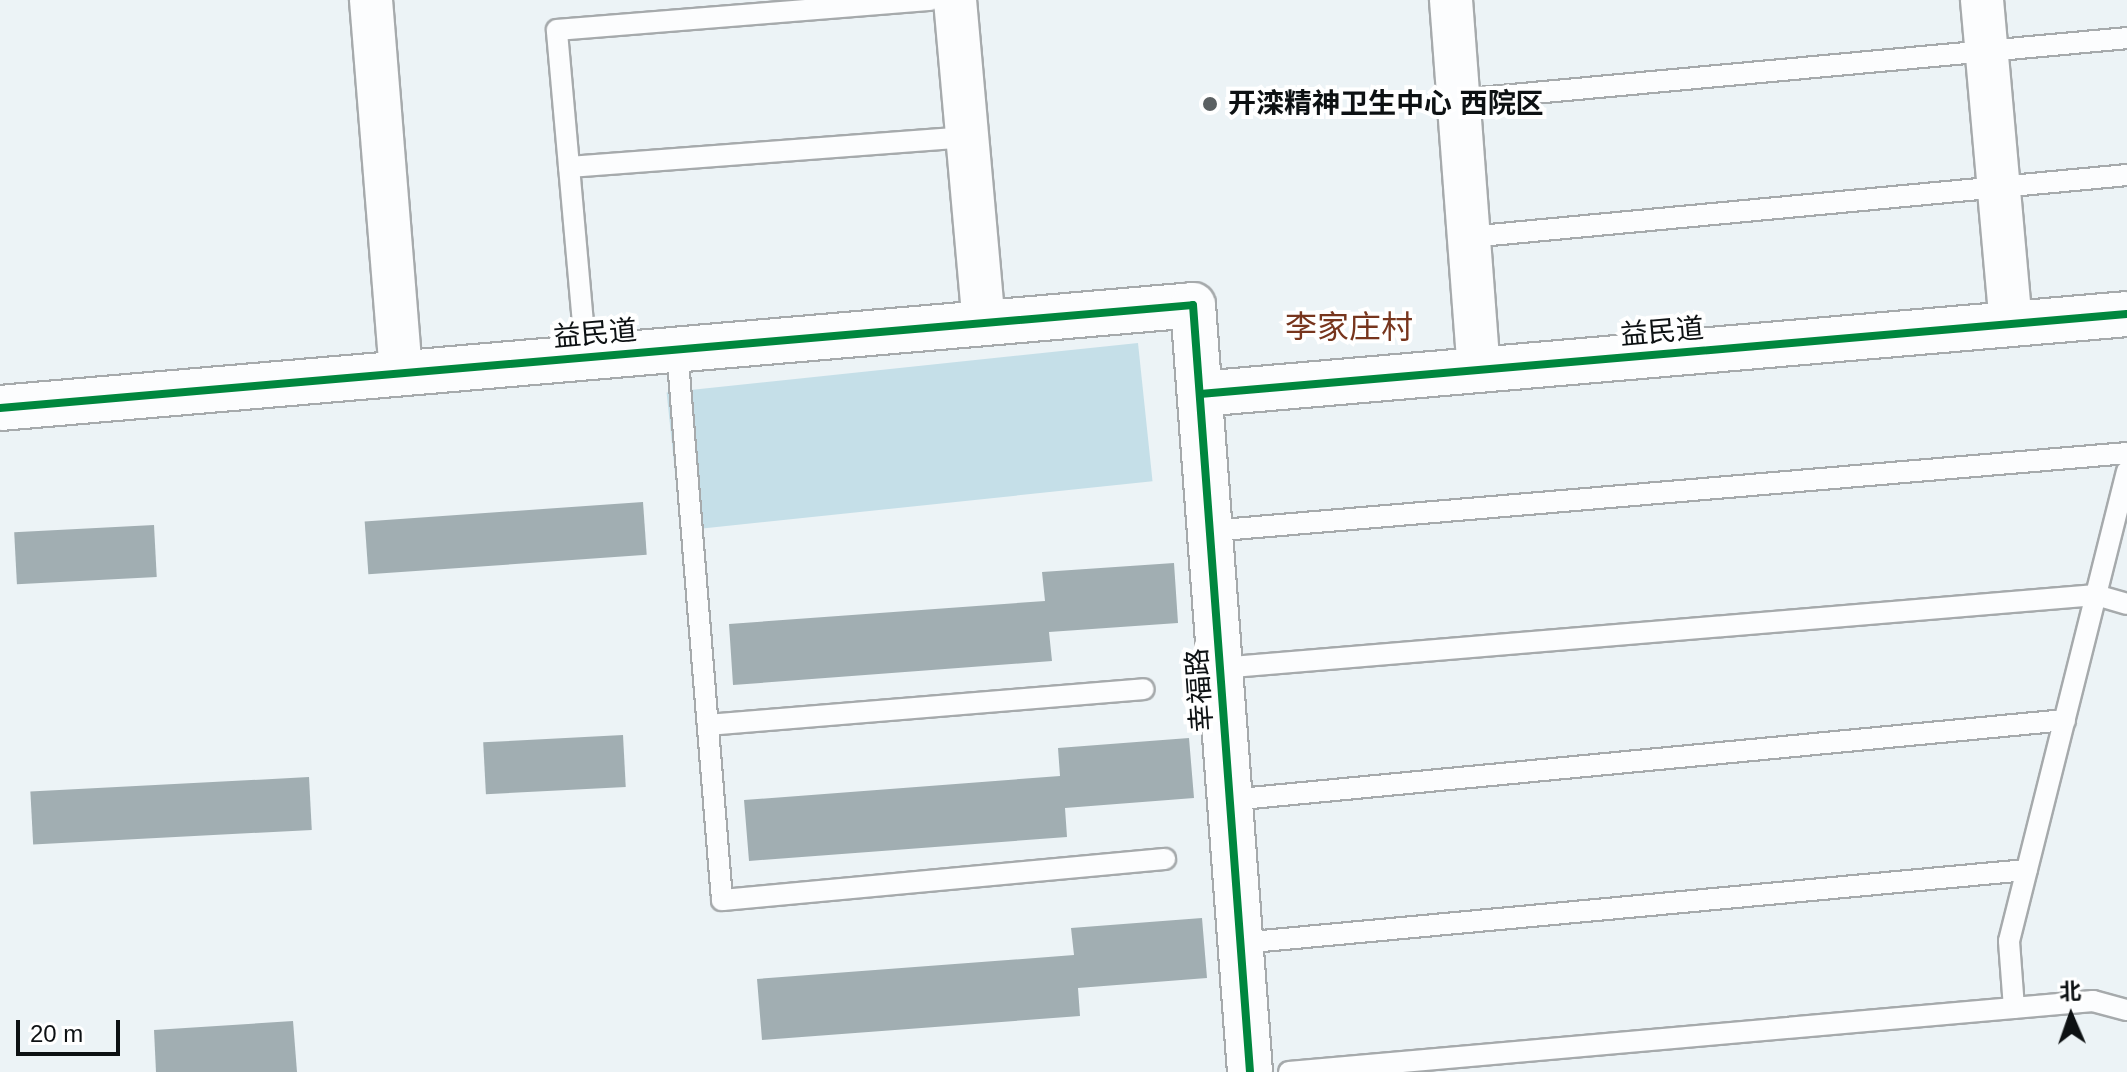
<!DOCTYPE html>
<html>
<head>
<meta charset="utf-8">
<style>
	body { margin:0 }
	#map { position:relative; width:2127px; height:1072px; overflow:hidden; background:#ecf3f6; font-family:Arial,"Noto Sans SC",sans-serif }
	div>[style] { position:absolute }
	.green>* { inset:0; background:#c5dfe8; transform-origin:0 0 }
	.building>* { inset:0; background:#a1aeb2; transform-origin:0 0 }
	.roads { filter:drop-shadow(2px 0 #a6aaac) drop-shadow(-2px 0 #a6aaac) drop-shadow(0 2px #a6aaac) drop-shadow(0 -2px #a6aaac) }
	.service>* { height:20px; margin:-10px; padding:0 10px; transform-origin:10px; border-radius:10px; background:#fcfdfe }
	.minor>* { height:42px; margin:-21px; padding:0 21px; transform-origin:21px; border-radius:21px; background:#fcfdfe }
	.tertiary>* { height:44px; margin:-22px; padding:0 22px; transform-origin:22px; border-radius:22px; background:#fcfdfe }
	.cycleway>* { height:8px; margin:-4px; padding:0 4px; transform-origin:4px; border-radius:4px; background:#00873e }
	.dots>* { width:22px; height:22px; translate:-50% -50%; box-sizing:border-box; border:4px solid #fff; border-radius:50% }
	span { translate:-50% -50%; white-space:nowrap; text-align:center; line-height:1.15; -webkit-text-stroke:8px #fff; paint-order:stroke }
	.poi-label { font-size:28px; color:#0d1113; font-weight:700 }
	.left { translate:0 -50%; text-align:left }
	.street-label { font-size:28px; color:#0d1113 }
	.quarter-label { font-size:32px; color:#77351d }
	.north { position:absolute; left:2031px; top:976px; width:80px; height:80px; -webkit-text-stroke:6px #fff; paint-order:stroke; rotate:358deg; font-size:22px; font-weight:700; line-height:32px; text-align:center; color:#0d1113 }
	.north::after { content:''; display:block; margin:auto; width:28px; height:36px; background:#0d1113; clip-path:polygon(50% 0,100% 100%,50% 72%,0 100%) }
	.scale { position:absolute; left:16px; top:1020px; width:104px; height:36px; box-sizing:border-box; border:4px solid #0d1113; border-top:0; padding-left:10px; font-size:24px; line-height:28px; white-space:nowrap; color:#0d1113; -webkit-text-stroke:6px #fff; paint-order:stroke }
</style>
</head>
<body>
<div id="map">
	<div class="green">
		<div style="left:1138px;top:343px;width:139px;height:474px;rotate:84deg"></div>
	</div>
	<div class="building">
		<div style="left:643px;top:502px;width:53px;height:279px;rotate:86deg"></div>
		<div style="left:154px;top:525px;width:52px;height:140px;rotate:87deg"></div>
		<div style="clip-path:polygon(1174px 563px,1178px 623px,1049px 632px,1052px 661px,733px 685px,729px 624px,1045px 601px,1042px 572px)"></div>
		<div style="left:623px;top:735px;width:52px;height:140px;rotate:87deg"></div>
		<div style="clip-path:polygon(1189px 738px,1194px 798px,1065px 808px,1067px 837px,749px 861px,744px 800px,1060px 776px,1058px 748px)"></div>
		<div style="left:309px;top:777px;width:53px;height:279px;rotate:87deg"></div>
		<div style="clip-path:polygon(1202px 918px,1207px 978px,1078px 988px,1080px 1016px,762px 1040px,757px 979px,1074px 955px,1071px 928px)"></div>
		<div style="clip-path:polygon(293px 1021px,297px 1072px,156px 1072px,154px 1030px)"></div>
	</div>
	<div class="roads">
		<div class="service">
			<div style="left:1458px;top:100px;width:672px;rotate:-5.29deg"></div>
			<div style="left:569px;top:167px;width:400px;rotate:-4.3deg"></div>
			<div style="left:1469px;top:237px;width:661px;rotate:-5.38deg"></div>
			<div style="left:677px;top:349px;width:553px;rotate:85.33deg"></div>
			<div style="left:722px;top:900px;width:445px;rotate:-5.3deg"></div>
			<div style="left:586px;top:357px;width:328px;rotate:-95.1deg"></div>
			<div style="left:557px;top:30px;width:375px;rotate:-4.6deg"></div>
			<div style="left:1210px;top:531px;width:920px;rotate:-4.86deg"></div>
			<div style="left:1220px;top:668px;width:879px;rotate:-4.76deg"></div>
			<div style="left:2096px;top:595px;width:32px;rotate:16deg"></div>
			<div style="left:708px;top:725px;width:437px;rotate:-4.7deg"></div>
			<div style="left:1230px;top:800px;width:839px;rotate:-5.47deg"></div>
			<div style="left:1241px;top:943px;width:789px;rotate:-5.31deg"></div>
			<div style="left:2014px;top:1008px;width:67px;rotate:-94.3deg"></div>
			<div style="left:2009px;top:941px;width:484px;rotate:-75.9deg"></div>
			<div style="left:1289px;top:1072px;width:807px;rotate:-5.05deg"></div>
			<div style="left:2093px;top:1001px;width:35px;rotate:15deg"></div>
		</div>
		<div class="minor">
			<div style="left:371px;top:0;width:374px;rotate:85.4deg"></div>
			<div style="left:955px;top:0;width:324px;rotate:84.9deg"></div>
			<div style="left:1451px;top:0;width:371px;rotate:85.7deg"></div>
			<div style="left:1982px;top:0;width:325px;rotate:84.9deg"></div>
		</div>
		<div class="tertiary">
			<div style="left:1200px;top:394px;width:930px;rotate:-4.93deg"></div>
			<div style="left:0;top:408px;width:1197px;rotate:-4.93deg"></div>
			<div style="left:1193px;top:305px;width:769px;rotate:85.75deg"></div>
		</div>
	</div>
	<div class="cycleway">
		<div style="left:1200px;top:394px;width:930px;rotate:-4.93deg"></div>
		<div style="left:0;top:408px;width:1197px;rotate:-4.93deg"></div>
		<div style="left:1193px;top:305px;width:769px;rotate:85.75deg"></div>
	</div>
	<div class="dots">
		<div style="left:1210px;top:104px;background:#5b6062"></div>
	</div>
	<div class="poi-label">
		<span class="left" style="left:1228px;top:104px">开滦精神卫生中心 西院区</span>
	</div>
	<div class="street-label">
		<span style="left:1662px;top:332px;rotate:-5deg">益民道</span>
		<span style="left:595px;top:334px;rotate:-5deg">益民道</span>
		<span style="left:1200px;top:690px;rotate:-94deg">幸福路</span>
	</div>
	<div class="quarter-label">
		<span style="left:1349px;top:327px">李家庄村</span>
	</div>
	<div class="north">北</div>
	<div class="scale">20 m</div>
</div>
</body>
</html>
